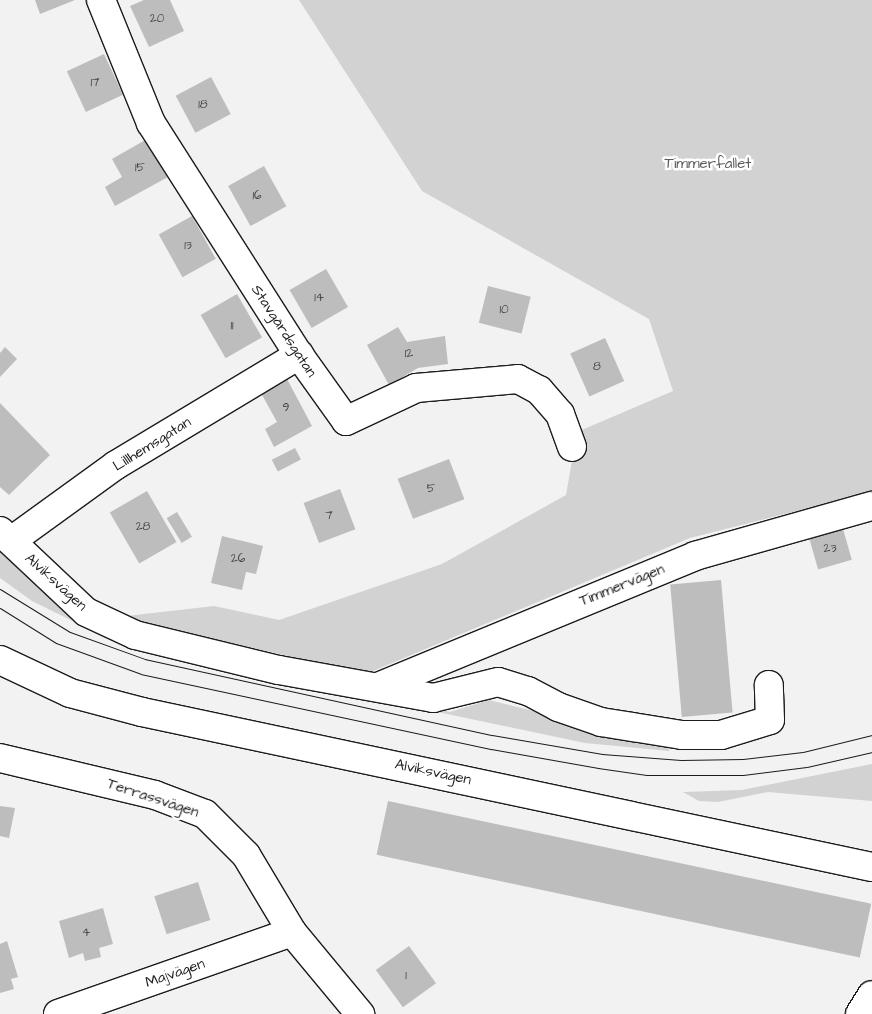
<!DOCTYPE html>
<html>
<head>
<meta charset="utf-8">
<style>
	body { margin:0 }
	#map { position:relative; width:872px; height:1014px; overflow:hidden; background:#f2f2f2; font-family:"Architects Daughter",sans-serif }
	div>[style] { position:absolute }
	.green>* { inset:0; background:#d2d2d2 }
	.building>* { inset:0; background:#bdbdbd; transform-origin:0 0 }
	.roads { filter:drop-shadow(1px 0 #1c1c1c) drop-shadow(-1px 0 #1c1c1c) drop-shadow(0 1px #1c1c1c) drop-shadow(0 -1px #1c1c1c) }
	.minor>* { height:28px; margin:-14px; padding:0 14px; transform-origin:14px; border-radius:14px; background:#fff }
	.tram>* { height:1px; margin:-0.5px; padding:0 0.5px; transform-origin:0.5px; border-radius:0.5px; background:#1c1c1c }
	span { translate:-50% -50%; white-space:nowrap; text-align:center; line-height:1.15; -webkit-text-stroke:5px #fff; paint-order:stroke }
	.number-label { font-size:12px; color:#444 }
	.number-label span { -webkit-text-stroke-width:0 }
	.park-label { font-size:15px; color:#5c5c5c }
	.street-label { font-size:15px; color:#1c1c1c }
</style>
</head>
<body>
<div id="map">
	<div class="green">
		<div style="clip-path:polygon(299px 0,872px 0,872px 492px,690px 538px,366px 674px,118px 617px,214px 606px,279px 620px,442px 564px,566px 495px,577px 432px,673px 391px,649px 319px,422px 191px)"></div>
		<div style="clip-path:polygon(0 552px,74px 612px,387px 698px,450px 712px,489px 700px,587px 724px,670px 737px,669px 751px,585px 743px,143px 650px,105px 637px,32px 601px,0 578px)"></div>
		<div style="clip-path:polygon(872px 764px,872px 801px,768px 792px,718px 802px,699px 801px,683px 792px,742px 790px)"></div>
	</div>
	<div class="building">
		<div style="clip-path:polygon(35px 0,75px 0,40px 14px)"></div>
		<div style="clip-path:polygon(144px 0,170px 0,184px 31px,149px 47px,130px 6px)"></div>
		<div style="left:104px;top:54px;width:45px;height:41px;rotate:65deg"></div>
		<div style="left:211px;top:77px;width:42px;height:40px;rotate:62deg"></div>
		<div style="clip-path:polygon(147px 139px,168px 177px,115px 206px,105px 187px,122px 177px,112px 159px)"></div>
		<div style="left:264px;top:166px;width:46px;height:41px;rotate:61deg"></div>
		<div style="left:192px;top:216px;width:49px;height:38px;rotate:61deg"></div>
		<div style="left:326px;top:269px;width:44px;height:42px;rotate:60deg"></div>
		<div style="left:488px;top:286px;width:44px;height:38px;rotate:14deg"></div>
		<div style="left:237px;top:294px;width:50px;height:42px;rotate:60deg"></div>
		<div style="clip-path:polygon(398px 327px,407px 342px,445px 336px,448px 364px,418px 368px,389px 385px,367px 345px)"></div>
		<div style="left:605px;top:338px;width:47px;height:38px;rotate:66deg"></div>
		<div style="clip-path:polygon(5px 347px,17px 359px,0 377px,0 353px)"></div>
		<div style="clip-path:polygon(287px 379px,312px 426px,274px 447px,265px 429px,277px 422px,261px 393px)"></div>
		<div style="clip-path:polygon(0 403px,50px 455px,9px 495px,0 487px)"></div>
		<div style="left:295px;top:448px;width:13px;height:26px;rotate:63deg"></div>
		<div style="left:449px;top:459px;width:43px;height:55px;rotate:69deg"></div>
		<div style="left:340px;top:489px;width:43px;height:39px;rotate:69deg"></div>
		<div style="left:147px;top:491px;width:59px;height:43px;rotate:60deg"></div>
		<div style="left:177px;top:512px;width:29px;height:12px;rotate:59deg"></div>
		<div style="left:843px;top:529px;width:32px;height:35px;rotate:74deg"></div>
		<div style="clip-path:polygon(222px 536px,263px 546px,256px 574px,246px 572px,242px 590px,211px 583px)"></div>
		<div style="left:721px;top:580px;width:133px;height:51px;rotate:85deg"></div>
		<div style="left:388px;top:801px;width:494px;height:55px;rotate:12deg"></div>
		<div style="clip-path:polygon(0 806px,15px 808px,9px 838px,0 836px)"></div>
		<div style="left:198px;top:882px;width:40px;height:46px;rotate:72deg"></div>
		<div style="clip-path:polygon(103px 908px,113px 944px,99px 948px,101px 957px,85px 961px,83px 953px,69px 958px,59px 921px)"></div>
		<div style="clip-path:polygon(7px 941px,18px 977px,11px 979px,14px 989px,0 993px,0 944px)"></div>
		<div style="left:409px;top:946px;width:46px;height:41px;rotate:54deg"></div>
	</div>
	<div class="roads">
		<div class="minor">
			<div style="left:101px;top:0;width:133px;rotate:67.9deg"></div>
			<div style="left:151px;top:123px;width:275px;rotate:57.5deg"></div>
			<div style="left:299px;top:355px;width:81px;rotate:54.5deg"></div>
			<div style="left:346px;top:421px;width:77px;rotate:-25.2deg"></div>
			<div style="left:416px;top:388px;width:102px;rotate:-5deg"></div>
			<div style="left:518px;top:379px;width:24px;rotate:28deg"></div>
			<div style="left:539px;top:390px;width:32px;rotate:49deg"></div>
			<div style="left:560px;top:414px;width:35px;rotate:70deg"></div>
			<div style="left:0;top:531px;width:118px;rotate:43.3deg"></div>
			<div style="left:86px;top:612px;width:54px;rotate:25.1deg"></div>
			<div style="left:135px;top:635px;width:148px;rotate:13.7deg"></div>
			<div style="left:279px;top:670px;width:157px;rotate:10.3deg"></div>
			<div style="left:433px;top:698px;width:67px;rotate:-13.8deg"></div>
			<div style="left:498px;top:682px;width:31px;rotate:17deg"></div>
			<div style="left:528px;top:691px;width:34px;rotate:28deg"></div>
			<div style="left:558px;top:707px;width:46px;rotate:19.2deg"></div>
			<div style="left:601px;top:722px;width:82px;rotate:9.1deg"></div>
			<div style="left:682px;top:735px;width:39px"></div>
			<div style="left:721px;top:735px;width:51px;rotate:-17deg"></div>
			<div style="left:770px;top:720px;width:35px;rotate:-92deg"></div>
			<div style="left:11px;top:541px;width:130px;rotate:-35.9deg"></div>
			<div style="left:116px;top:465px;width:214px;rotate:-31deg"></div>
			<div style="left:0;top:660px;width:77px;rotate:25.2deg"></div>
			<div style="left:70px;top:693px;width:74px;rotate:14.8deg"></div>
			<div style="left:142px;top:712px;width:746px;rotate:11.99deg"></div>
			<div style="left:380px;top:686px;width:341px;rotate:-22.4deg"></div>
			<div style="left:695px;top:556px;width:184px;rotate:-15.8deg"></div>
			<div style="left:0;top:758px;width:159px;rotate:13.4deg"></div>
			<div style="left:155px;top:795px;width:53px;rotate:20.8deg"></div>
			<div style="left:205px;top:814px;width:58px;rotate:45deg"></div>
			<div style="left:246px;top:855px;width:90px;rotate:59.1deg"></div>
			<div style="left:292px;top:932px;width:107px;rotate:50.3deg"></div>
			<div style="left:58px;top:1014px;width:248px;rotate:-19.3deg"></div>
			<div style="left:860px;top:1014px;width:22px;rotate:-58deg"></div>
		</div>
	</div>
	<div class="tram">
		<div style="left:0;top:589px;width:82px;rotate:31.6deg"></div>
		<div style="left:70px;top:632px;width:80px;rotate:19.8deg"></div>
		<div style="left:145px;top:659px;width:355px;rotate:12.4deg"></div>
		<div style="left:492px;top:735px;width:112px;rotate:9.8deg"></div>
		<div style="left:602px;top:754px;width:79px;rotate:4.3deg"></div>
		<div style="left:681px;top:760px;width:62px;rotate:-0.9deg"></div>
		<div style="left:743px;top:759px;width:60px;rotate:-6.7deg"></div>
		<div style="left:803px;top:752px;width:71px;rotate:-13.8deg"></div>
		<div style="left:0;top:608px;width:66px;rotate:32deg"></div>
		<div style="left:56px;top:643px;width:90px;rotate:20deg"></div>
		<div style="left:141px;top:674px;width:358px;rotate:12.1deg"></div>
		<div style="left:491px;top:749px;width:109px;rotate:10.1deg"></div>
		<div style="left:598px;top:768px;width:49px;rotate:8.3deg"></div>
		<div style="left:646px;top:775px;width:97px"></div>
		<div style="left:743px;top:775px;width:64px;rotate:-7.1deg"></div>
		<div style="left:807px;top:767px;width:67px;rotate:-13deg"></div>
	</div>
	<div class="number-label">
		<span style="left:157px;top:19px">20</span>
		<span style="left:95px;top:83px">17</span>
		<span style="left:203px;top:105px">18</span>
		<span style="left:140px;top:168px">15</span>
		<span style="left:257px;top:196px">16</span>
		<span style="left:188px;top:246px">13</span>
		<span style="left:319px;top:298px">14</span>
		<span style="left:504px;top:310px">10</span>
		<span style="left:232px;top:326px">11</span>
		<span style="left:409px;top:354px">12</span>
		<span style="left:597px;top:367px">8</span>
		<span style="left:286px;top:408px">9</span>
		<span style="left:431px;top:489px">5</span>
		<span style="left:329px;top:516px">7</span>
		<span style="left:143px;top:527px">28</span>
		<span style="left:830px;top:549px">23</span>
		<span style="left:238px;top:559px">26</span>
		<span style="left:86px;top:933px">4</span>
		<span style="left:406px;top:976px">1</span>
	</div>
	<div class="park-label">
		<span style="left:708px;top:164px">Timmerfallet</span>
	</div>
	<div class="street-label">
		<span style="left:284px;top:331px;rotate:57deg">Stavgårdsgatan</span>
		<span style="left:152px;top:444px;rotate:-32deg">Lillhemsgatan</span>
		<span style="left:56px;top:582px;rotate:42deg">Alviksvägen</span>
		<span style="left:622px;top:585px;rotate:-22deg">Timmervägen</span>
		<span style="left:433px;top:772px;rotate:12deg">Alviksvägen</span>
		<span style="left:153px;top:798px;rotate:18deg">Terrassvägen</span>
		<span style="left:175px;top:973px;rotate:-19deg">Majvägen</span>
	</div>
</div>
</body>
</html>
